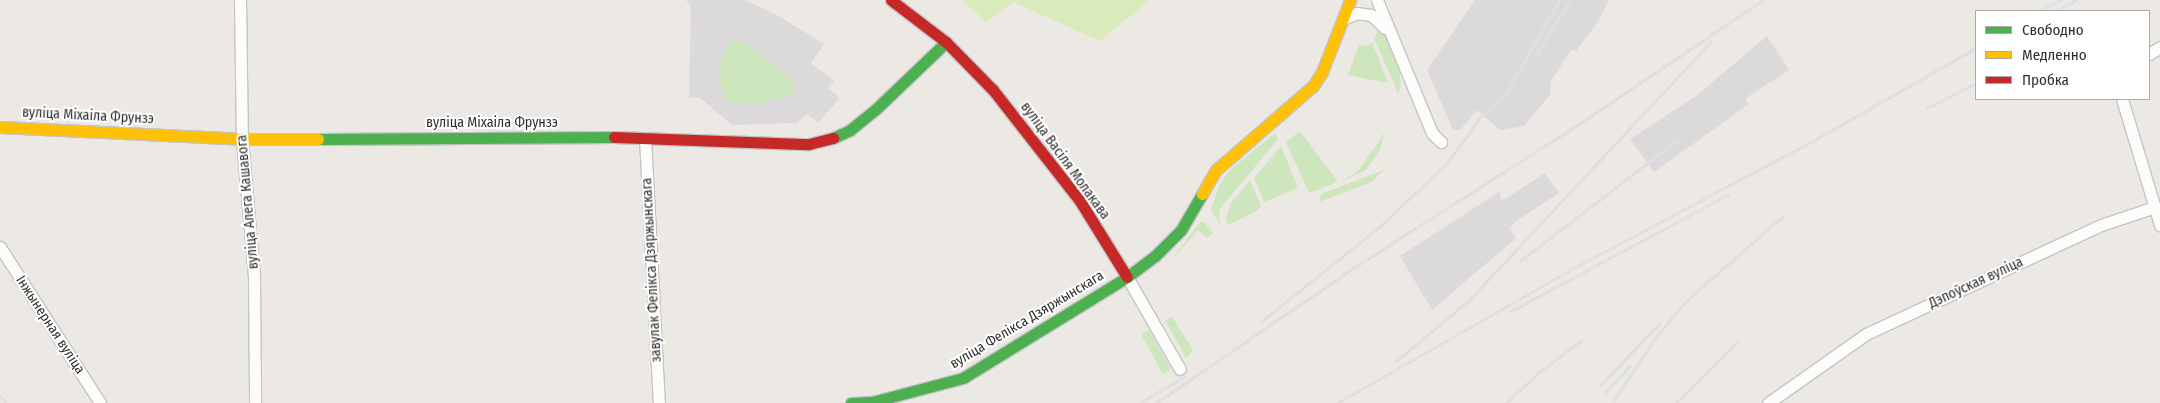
<!DOCTYPE html>
<html>
<head>
<meta charset="utf-8">
<style>
	body { margin:0 }
	#map { position:relative; width:2160px; height:403px; overflow:hidden; background:#ece8e4; font-family:"Fira Sans Condensed",sans-serif }
	div>[style] { position:absolute }
	.industrial>* { inset:0; background:#dcd9db }
	.green>* { inset:0; background:#cee6be; transform-origin:0 0 }
	.pitch>* { inset:0; background:#d9eabb }
	.roads { filter:drop-shadow(1px 0 #c5c4c5) drop-shadow(-1px 0 #c5c4c5) drop-shadow(0 1px #c5c4c5) drop-shadow(0 -1px #c5c4c5) }
	.street>* { height:11px; margin:-5.5px; padding:0 5.5px; transform-origin:5.5px; border-radius:5.5px; background:#fcfcfb }
	.fast>* { height:11px; margin:-5.5px; padding:0 5.5px; transform-origin:5.5px; border-radius:5.5px; background:#4caf50 }
	.slow>* { height:11px; margin:-5.5px; padding:0 5.5px; transform-origin:5.5px; border-radius:5.5px; background:#ffc107 }
	.jam>* { height:11px; margin:-5.5px; padding:0 5.5px; transform-origin:5.5px; border-radius:5.5px; background:#c62828 }
	.rail>* { height:3px; margin:-1.5px; padding:0 1.5px; transform-origin:1.5px; border-radius:1.5px; background:#dfdfe1 }
	span { translate:-50% -50%; white-space:nowrap; text-align:center; line-height:1.15; -webkit-text-stroke:4px #fff; paint-order:stroke }
	.street-label { font-size:14px; color:#2e2e2e }
	.legend { position:absolute; left:1975px; top:10px; width:175px; height:90px; box-sizing:border-box; background:#fff; border:1px solid #ababab; margin:0; padding:6px 9px; list-style:none; font-size:15px; color:#2e2e2e }
	.legend li { display:flex; align-items:center; gap:10px; height:25px }
	.legend b { width:25px; border:1px solid #ababab }
</style>
</head>
<body>
<div id="map">
	<div class="industrial">
		<div style="clip-path:polygon(evenodd,686px 0,745px 0,777px 15px,824px 44px,811px 63px,834px 81px,828px 88px,840px 98px,818px 123px,807px 114px,797px 123px,732px 125px,699px 97px,689px 98px,691px 6px,686px 0,780px 72px,796px 83px,726px 101px,780px 72px)"></div>
		<div style="clip-path:polygon(1475px 0,1609px 0,1597px 23px,1576px 51px,1571px 50px,1551px 81px,1550px 95px,1524px 126px,1500px 130px,1477px 110px,1460px 130px,1453px 130px,1427px 70px)"></div>
		<div style="clip-path:polygon(1767px 36px,1789px 70px,1746px 98px,1749px 104px,1654px 172px,1630px 139px,1696px 96px)"></div>
		<div style="clip-path:polygon(1545px 173px,1559px 193px,1515px 222px,1510px 229px,1516px 238px,1432px 310px,1400px 256px,1499px 192px,1502px 201px)"></div>
	</div>
	<div class="green">
		<div style="clip-path:polygon(1379px 30px,1388px 39px,1398px 60px,1401px 87px,1398px 93px,1374px 38px)"></div>
		<div style="clip-path:polygon(732px 41px,747px 44px,796px 83px,791px 95px,754px 105px,726px 101px,718px 79px,723px 54px)"></div>
		<div style="clip-path:polygon(1372px 42px,1388px 83px,1348px 75px,1359px 45px,1367px 46px)"></div>
		<div style="clip-path:polygon(1300px 131px,1338px 182px,1309px 193px,1286px 142px)"></div>
		<div style="clip-path:polygon(1385px 132px,1380px 150px,1366px 170px,1340px 182px,1359px 170px)"></div>
		<div style="clip-path:polygon(1275px 133px,1278px 139px,1219px 210px,1220px 224px,1211px 210px,1219px 186px,1229px 171px)"></div>
		<div style="clip-path:polygon(1281px 146px,1298px 188px,1264px 202px,1254px 178px)"></div>
		<div style="clip-path:polygon(1384px 170px,1372px 182px,1319px 202px,1321px 194px)"></div>
		<div style="clip-path:polygon(1250px 180px,1261px 206px,1258px 210px,1228px 225px,1226px 218px,1231px 203px)"></div>
		<div style="clip-path:polygon(1200px 222px,1204px 222px,1213px 233px,1207px 238px,1198px 230px,1169px 263px)"></div>
		<div style="clip-path:polygon(1172px 317px,1193px 350px,1186px 358px,1165px 320px)"></div>
		<div style="left:1149px;top:330px;width:45px;height:9px;rotate:61deg"></div>
	</div>
	<div class="pitch">
		<div style="clip-path:polygon(962px 0,1149px 0,1100px 41px,1013px 2px,986px 22px)"></div>
	</div>
	<div class="roads">
		<div class="street">
			<div style="left:240px;top:0;width:139px;rotate:89.2deg"></div>
			<div style="left:242px;top:139px;width:139px;rotate:85deg"></div>
			<div style="left:254px;top:277px;width:126px;rotate:89.5deg"></div>
			<div style="left:1377px;top:0;width:144px;rotate:67.5deg"></div>
			<div style="left:1432px;top:133px;width:13px;rotate:45deg"></div>
			<div style="left:1343px;top:19px;width:15px;rotate:-23deg"></div>
			<div style="left:1357px;top:13px;width:14px;rotate:8deg"></div>
			<div style="left:1371px;top:15px;width:19px;rotate:43deg"></div>
			<div style="left:2149px;top:54px;width:13px;rotate:-32deg"></div>
			<div style="left:2122px;top:99px;width:132px;rotate:73.2deg"></div>
			<div style="left:645px;top:138px;width:265px;rotate:87deg"></div>
			<div style="left:0;top:247px;width:185px;rotate:57.3deg"></div>
			<div style="left:1127px;top:277px;width:106px;rotate:60.1deg"></div>
			<div style="left:1768px;top:403px;width:120px;rotate:-35.1deg"></div>
			<div style="left:1866px;top:334px;width:259px;rotate:-24.9deg"></div>
			<div style="left:2101px;top:225px;width:57px;rotate:-18.4deg"></div>
		</div>
		<div class="fast">
			<div style="left:833px;top:138px;width:19px;rotate:-25deg"></div>
			<div style="left:850px;top:130px;width:33px;rotate:-39deg"></div>
			<div style="left:876px;top:109px;width:97px;rotate:-43.7deg"></div>
			<div style="left:318px;top:139px;width:296px;rotate:-0.4deg"></div>
			<div style="left:851px;top:403px;width:21px;rotate:-3deg"></div>
			<div style="left:872px;top:402px;width:94px;rotate:-14.8deg"></div>
			<div style="left:963px;top:378px;width:193px;rotate:-31.6deg"></div>
			<div style="left:1127px;top:277px;width:35px;rotate:-37deg"></div>
			<div style="left:1155px;top:256px;width:37px;rotate:-45deg"></div>
			<div style="left:1181px;top:230px;width:42px;rotate:-59.7deg"></div>
		</div>
		<div class="slow">
			<div style="left:0;top:127px;width:242px;rotate:2.8deg"></div>
			<div style="left:242px;top:139px;width:76px"></div>
			<div style="left:1202px;top:194px;width:28px;rotate:-60deg"></div>
			<div style="left:1216px;top:170px;width:128px;rotate:-40.9deg"></div>
			<div style="left:1313px;top:86px;width:17px;rotate:-57deg"></div>
			<div style="left:1322px;top:72px;width:77px;rotate:-68.7deg"></div>
		</div>
		<div class="jam">
			<div style="left:891px;top:0;width:69px;rotate:37.4deg"></div>
			<div style="left:946px;top:42px;width:67px;rotate:45.6deg"></div>
			<div style="left:993px;top:90px;width:141px;rotate:51.9deg"></div>
			<div style="left:1080px;top:201px;width:89px;rotate:58.3deg"></div>
			<div style="left:614px;top:137px;width:195px;rotate:2.1deg"></div>
			<div style="left:809px;top:144px;width:25px;rotate:-14deg"></div>
		</div>
	</div>
	<div class="rail">
		<div style="left:2040px;top:11px;width:23px;rotate:-29deg"></div>
		<div style="left:2056px;top:11px;width:23px;rotate:-29deg"></div>
		<div style="left:1537px;top:53px;width:62px;rotate:-58.1deg"></div>
		<div style="left:1927px;top:108px;width:55px;rotate:-27deg"></div>
		<div style="left:1520px;top:261px;width:198px;rotate:-37.6deg"></div>
		<div style="left:1511px;top:311px;width:247px;rotate:-28.2deg"></div>
		<div style="left:1262px;top:321px;width:150px;rotate:-38.8deg"></div>
		<div style="left:1379px;top:227px;width:93px;rotate:-43.3deg"></div>
		<div style="left:1447px;top:163px;width:58px;rotate:-54.1deg"></div>
		<div style="left:1481px;top:116px;width:32px;rotate:-41deg"></div>
		<div style="left:1505px;top:95px;width:109px;rotate:-60.4deg"></div>
		<div style="left:1396px;top:361px;width:95px;rotate:-39.9deg"></div>
		<div style="left:1469px;top:300px;width:354px;rotate:-46.9deg"></div>
		<div style="left:1600px;top:385px;width:86px;rotate:-45.9deg"></div>
		<div style="left:1606px;top:392px;width:36px;rotate:-48deg"></div>
		<div style="left:0;top:396px;width:9px;rotate:49deg"></div>
		<div style="left:1614px;top:400px;width:78px;rotate:-56.5deg"></div>
		<div style="left:1657px;top:335px;width:46px;rotate:-49.4deg"></div>
		<div style="left:1687px;top:300px;width:128px;rotate:-41.2deg"></div>
		<div style="left:1139px;top:403px;width:52px;rotate:-30deg"></div>
		<div style="left:1156px;top:403px;width:239px;rotate:-34.4deg"></div>
		<div style="left:1353px;top:268px;width:259px;rotate:-32.5deg"></div>
		<div style="left:1571px;top:129px;width:231px;rotate:-33.9deg"></div>
		<div style="left:1337px;top:403px;width:266px;rotate:-29.7deg"></div>
		<div style="left:1568px;top:271px;width:275px;rotate:-28deg"></div>
		<div style="left:1811px;top:142px;width:190px;rotate:-29.7deg"></div>
		<div style="left:1506px;top:403px;width:44px;rotate:-43.2deg"></div>
		<div style="left:1538px;top:373px;width:55px;rotate:-36.9deg"></div>
		<div style="left:1676px;top:403px;width:86px;rotate:-45deg"></div>
	</div>
	<div class="street-label">
		<span style="left:88px;top:116px;rotate:3deg">вуліца Міхаіла Фрунзэ</span>
		<span style="left:492px;top:123px">вуліца Міхаіла Фрунзэ</span>
		<span style="left:1065px;top:161px;rotate:54deg">вуліца Васіля Молакава</span>
		<span style="left:248px;top:202px;rotate:-95deg">вуліца Алега Кашавога</span>
		<span style="left:652px;top:270px;rotate:-93deg">завулак Фелікса Дзяржынскага</span>
		<span style="left:1976px;top:283px;rotate:-25deg">Дэпоўская вуліца</span>
		<span style="left:1027px;top:320px;rotate:-31deg">вуліца Фелікса Дзяржынскага</span>
		<span style="left:50px;top:325px;rotate:57deg">Інжынерная вуліца</span>
	</div>
	<ul class="legend">
	<li><b style="height:6px;background:#4caf50"></b>Свободно</li>
	<li><b style="height:6px;background:#ffc107"></b>Медленно</li>
	<li><b style="height:6px;background:#c62828"></b>Пробка</li>
	</ul>
</div>
</body>
</html>
